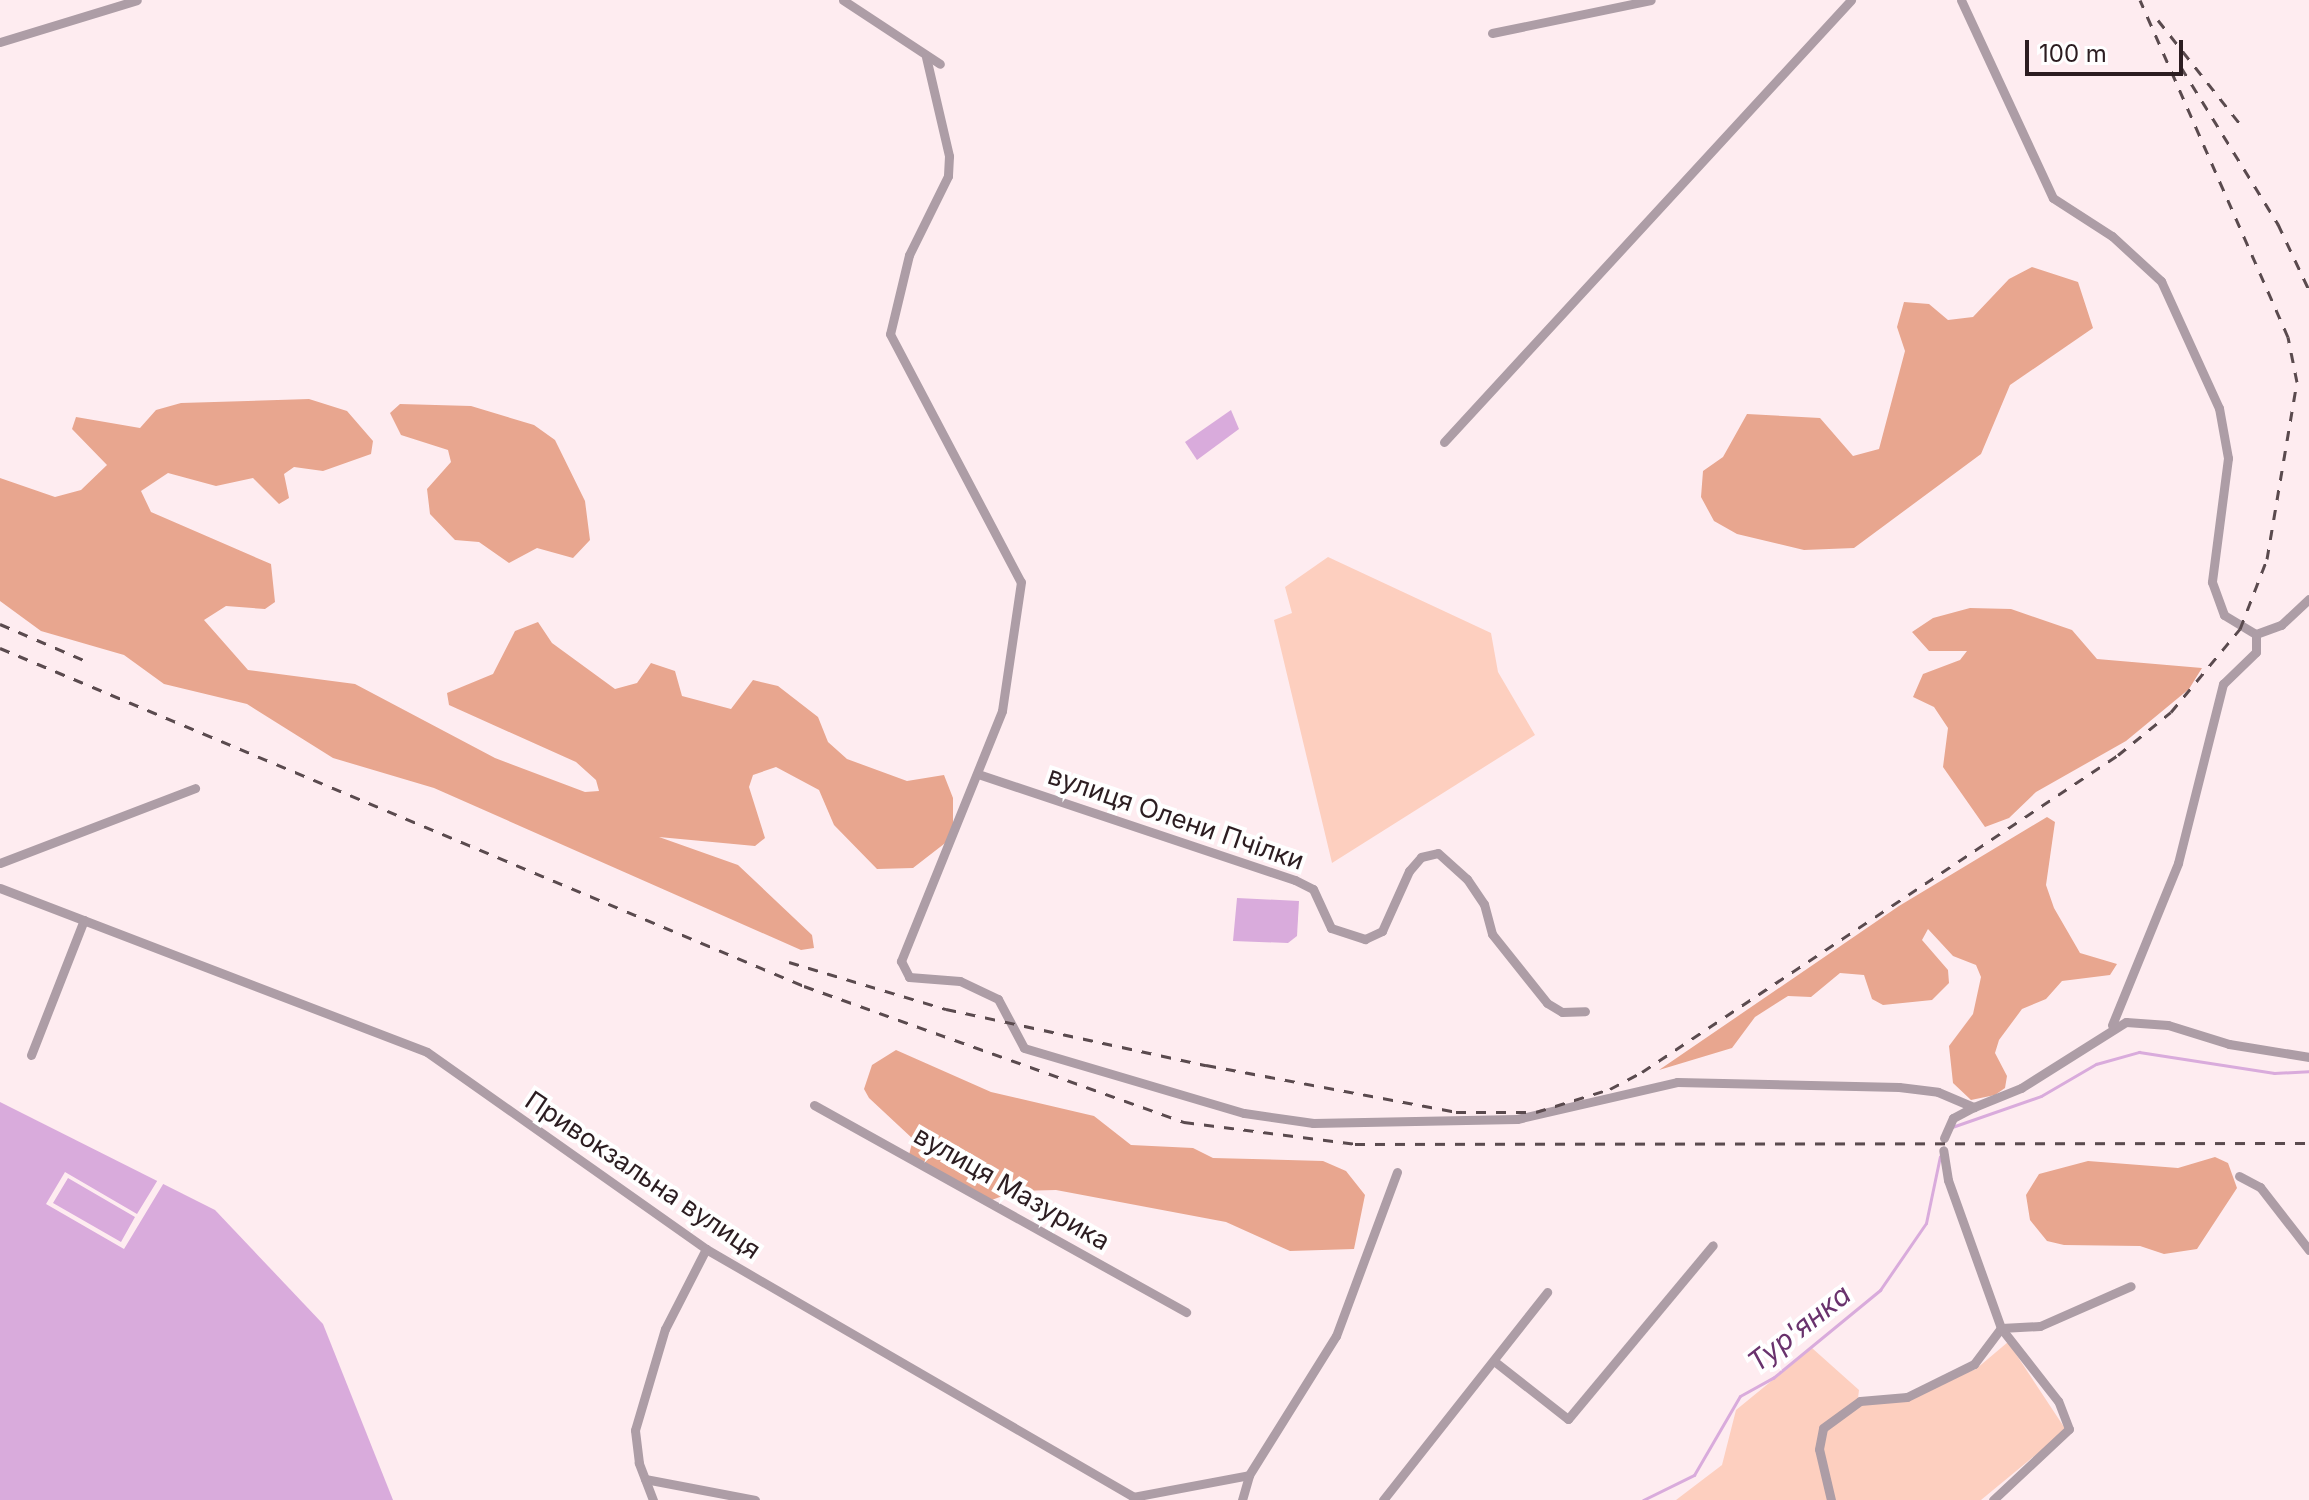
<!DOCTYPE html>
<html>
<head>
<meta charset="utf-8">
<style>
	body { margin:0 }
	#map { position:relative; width:2309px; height:1500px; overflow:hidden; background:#feecf0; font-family:Inter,sans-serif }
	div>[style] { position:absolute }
	.green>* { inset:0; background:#fdcfbf }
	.forest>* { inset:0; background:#e8a68f }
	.water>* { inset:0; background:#d9abdc }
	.pier>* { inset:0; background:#feecf0 }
	.stream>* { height:3px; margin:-1.5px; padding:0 1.5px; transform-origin:1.5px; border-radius:1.5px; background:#d9abdc }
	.minor>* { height:9px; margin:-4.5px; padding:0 4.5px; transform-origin:4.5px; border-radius:4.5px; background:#ad9da6 }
	.rail>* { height:3px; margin-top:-1.5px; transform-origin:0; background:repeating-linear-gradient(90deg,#5a4a4e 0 10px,transparent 0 20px) }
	span { translate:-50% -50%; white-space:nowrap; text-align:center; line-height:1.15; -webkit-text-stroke:8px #fff; paint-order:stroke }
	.street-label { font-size:26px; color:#2c1d21 }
	.water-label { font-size:28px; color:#69326d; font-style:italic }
	.scale { position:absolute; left:2025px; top:40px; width:158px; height:36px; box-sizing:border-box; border:4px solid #2c1d21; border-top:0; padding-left:10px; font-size:24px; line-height:28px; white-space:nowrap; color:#2c1d21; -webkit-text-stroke:6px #fff; paint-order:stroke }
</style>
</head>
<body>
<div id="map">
	<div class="green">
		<div style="clip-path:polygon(1328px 557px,1491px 633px,1498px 672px,1535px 735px,1332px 863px,1274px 620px,1292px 613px,1285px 587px)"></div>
		<div style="clip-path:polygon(2008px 1342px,2066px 1430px,1981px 1500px,1676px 1500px,1722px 1465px,1736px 1410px,1812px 1348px,1859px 1390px,1858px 1398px,1891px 1402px,1976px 1369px)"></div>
	</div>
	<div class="forest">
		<div style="clip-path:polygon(2032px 267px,2078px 282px,2093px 328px,2010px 385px,1981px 454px,1854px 548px,1804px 550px,1737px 534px,1714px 521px,1701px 497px,1703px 471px,1723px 457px,1747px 414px,1820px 418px,1853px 456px,1879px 449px,1905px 351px,1897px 327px,1904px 302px,1929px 304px,1948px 320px,1973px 317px,2009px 279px)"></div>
		<div style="clip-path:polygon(309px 399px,347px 411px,373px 441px,371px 454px,323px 471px,294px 467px,284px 474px,289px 498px,279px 504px,253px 478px,216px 486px,168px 473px,141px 491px,151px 512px,271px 564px,275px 602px,265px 609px,226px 606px,204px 620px,248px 670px,355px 684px,495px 758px,585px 792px,599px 791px,596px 780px,576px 762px,449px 705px,447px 693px,493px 674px,515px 631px,538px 622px,552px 643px,615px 689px,637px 683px,651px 663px,675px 671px,682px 696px,731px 709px,753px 680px,778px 686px,818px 717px,828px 742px,847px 759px,907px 781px,944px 775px,953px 798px,953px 837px,913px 868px,877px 869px,834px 825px,819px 790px,776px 767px,753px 775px,749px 787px,765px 838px,755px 846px,659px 837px,738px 865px,812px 935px,814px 948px,801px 950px,434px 788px,333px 758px,247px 704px,164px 684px,124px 655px,41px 631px,0 601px,0 478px,55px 497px,81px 490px,107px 465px,72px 429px,76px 417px,140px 428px,156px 410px,181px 403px)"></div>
		<div style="clip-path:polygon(400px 404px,471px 406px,534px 425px,555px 440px,585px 501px,590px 540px,573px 558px,537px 548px,509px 563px,479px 542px,455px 540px,430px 514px,427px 489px,451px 462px,448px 450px,401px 435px,390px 413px)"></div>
		<div style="clip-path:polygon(1970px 608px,2011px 609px,2072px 630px,2097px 659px,2202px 668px,2189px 689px,2126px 741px,2036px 792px,2009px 818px,1985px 827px,1943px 767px,1948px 728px,1934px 707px,1913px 697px,1923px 674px,1960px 660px,1967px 651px,1929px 651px,1912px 632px,1933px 618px)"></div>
		<div style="clip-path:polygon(2047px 817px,2055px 822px,2046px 885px,2054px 908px,2080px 953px,2117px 964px,2110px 975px,2062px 981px,2046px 999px,2022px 1009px,1999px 1040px,1995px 1053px,2007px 1076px,2005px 1088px,1995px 1095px,1971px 1100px,1953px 1083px,1949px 1046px,1973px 1014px,1981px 977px,1976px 965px,1953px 956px,1928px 929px,1922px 940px,1948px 970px,1949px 983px,1932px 1000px,1883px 1005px,1872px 999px,1864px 975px,1840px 973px,1811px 997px,1788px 996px,1755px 1017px,1732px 1048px,1659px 1070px,1899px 906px)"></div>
		<div style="clip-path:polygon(896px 1050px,991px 1092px,1094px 1116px,1131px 1145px,1193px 1148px,1213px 1158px,1323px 1161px,1346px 1171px,1365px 1195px,1354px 1249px,1290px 1251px,1226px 1222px,1056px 1190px,1016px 1191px,989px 1201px,909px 1155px,913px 1139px,869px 1098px,864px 1089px,872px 1065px)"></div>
		<div style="clip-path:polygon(2215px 1157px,2228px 1163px,2237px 1188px,2197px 1249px,2164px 1254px,2140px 1246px,2064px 1245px,2047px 1241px,2030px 1220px,2026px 1195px,2039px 1174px,2088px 1161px,2178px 1168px)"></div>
	</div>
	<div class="water">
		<div style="clip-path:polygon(1231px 410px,1239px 429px,1197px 460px,1185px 442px)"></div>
		<div style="clip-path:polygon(1237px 898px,1299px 901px,1297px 936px,1288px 943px,1233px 941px)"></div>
		<div style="clip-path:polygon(0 1102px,215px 1210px,323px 1324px,393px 1500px,0 1500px)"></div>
	</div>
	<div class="pier">
		<div style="clip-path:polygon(evenodd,65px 1172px,137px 1214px,159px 1178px,165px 1181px,124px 1249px,46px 1204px,65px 1172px,68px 1178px,135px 1217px,121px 1242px,53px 1203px,68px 1178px)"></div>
	</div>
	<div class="stream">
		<div style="left:1952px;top:1127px;width:94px;rotate:-19.2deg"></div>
		<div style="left:2041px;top:1096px;width:64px;rotate:-30.2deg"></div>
		<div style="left:2096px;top:1064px;width:45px;rotate:-15.6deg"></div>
		<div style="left:2139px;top:1052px;width:137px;rotate:8.8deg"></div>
		<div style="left:2274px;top:1073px;width:35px;rotate:-3deg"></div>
		<div style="left:1643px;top:1500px;width:57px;rotate:-26.1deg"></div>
		<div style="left:1694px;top:1475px;width:91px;rotate:-59.8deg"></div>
		<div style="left:1740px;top:1396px;width:38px;rotate:-29deg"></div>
		<div style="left:1773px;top:1378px;width:139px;rotate:-39.4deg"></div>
		<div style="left:1880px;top:1290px;width:81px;rotate:-55.5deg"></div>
		<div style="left:1926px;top:1223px;width:68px;rotate:-78.2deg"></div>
	</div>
	<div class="minor">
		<div style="left:843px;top:0;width:116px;rotate:33.4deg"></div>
		<div style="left:1961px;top:0;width:218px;rotate:65.1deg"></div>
		<div style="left:2053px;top:198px;width:70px;rotate:32.8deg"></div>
		<div style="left:2112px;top:236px;width:67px;rotate:42.6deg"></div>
		<div style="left:2161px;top:281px;width:140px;rotate:65.5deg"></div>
		<div style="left:2219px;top:408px;width:51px;rotate:79.8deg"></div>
		<div style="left:2228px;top:458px;width:125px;rotate:97.4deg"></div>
		<div style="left:2212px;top:582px;width:35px;rotate:70deg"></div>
		<div style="left:2224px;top:615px;width:37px;rotate:31deg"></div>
		<div style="left:2256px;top:634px;width:27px;rotate:-20deg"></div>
		<div style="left:2281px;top:625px;width:38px;rotate:-43deg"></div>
		<div style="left:1492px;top:33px;width:162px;rotate:-11.7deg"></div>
		<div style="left:0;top:42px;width:143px;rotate:-17deg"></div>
		<div style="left:926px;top:57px;width:102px;rotate:76.9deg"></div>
		<div style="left:949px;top:156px;width:20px;rotate:93deg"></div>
		<div style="left:948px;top:176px;width:88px;rotate:116.3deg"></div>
		<div style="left:909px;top:255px;width:81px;rotate:103.5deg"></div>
		<div style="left:890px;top:334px;width:280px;rotate:62.2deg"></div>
		<div style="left:1021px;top:582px;width:130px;rotate:98.4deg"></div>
		<div style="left:1002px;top:711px;width:270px;rotate:112deg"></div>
		<div style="left:901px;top:961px;width:18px;rotate:63deg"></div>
		<div style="left:909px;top:977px;width:51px;rotate:4.5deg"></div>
		<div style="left:960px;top:981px;width:42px;rotate:25.3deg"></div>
		<div style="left:998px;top:999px;width:55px;rotate:62deg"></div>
		<div style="left:1024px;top:1048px;width:229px;rotate:16.5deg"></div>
		<div style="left:1244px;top:1113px;width:70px;rotate:8.2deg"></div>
		<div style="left:1313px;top:1123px;width:204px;rotate:-1.1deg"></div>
		<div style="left:1517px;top:1119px;width:164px;rotate:-13deg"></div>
		<div style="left:1677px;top:1082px;width:222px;rotate:1.3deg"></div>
		<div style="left:1899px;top:1087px;width:39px;rotate:7deg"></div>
		<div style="left:1938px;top:1092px;width:39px;rotate:23deg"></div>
		<div style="left:1974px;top:1107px;width:51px;rotate:-22deg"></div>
		<div style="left:2021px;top:1088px;width:124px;rotate:-32.2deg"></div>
		<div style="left:2126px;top:1022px;width:42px;rotate:4.1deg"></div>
		<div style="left:2168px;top:1025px;width:64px;rotate:17.3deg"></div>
		<div style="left:2229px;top:1044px;width:81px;rotate:9.2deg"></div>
		<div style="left:1444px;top:442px;width:601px;rotate:-47.36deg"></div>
		<div style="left:981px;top:775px;width:331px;rotate:18.5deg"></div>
		<div style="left:1295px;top:880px;width:20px;rotate:27deg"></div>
		<div style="left:1313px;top:889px;width:43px;rotate:65.2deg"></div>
		<div style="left:1331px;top:928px;width:36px;rotate:18deg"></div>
		<div style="left:1365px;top:939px;width:19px;rotate:-25deg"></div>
		<div style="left:1382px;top:931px;width:66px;rotate:-65.8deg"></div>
		<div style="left:1409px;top:871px;width:18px;rotate:-49deg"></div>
		<div style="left:1421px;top:857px;width:17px;rotate:-13deg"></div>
		<div style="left:1438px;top:853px;width:39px;rotate:42deg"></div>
		<div style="left:1467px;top:879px;width:30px;rotate:56deg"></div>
		<div style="left:1484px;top:904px;width:31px;rotate:75deg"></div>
		<div style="left:1492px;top:934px;width:88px;rotate:51.4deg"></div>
		<div style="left:1547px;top:1003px;width:17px;rotate:31deg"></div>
		<div style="left:1562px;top:1012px;width:23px;rotate:-2deg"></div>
		<div style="left:0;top:863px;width:209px;rotate:-21deg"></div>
		<div style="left:0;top:888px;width:457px;rotate:21deg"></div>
		<div style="left:427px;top:1052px;width:342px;rotate:35.2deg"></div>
		<div style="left:706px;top:1249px;width:494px;rotate:30.1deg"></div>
		<div style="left:1133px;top:1497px;width:118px;rotate:-10.7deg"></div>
		<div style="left:2112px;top:1025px;width:175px;rotate:-67.8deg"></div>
		<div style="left:2178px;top:863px;width:185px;rotate:-75.9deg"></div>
		<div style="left:2223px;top:684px;width:46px;rotate:-44.1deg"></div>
		<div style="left:2256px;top:652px;width:18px;rotate:-90deg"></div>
		<div style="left:31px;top:1055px;width:145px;rotate:-68.6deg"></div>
		<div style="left:814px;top:1105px;width:426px;rotate:29.1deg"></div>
		<div style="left:1944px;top:1138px;width:22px;rotate:-66deg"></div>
		<div style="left:1953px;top:1118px;width:24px;rotate:-28deg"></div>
		<div style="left:2239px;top:1176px;width:24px;rotate:28deg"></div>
		<div style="left:2260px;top:1187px;width:80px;rotate:52.1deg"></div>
		<div style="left:1494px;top:1361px;width:94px;rotate:38.1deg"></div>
		<div style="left:1568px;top:1419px;width:226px;rotate:-50.2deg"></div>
		<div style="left:645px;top:1479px;width:112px;rotate:10.8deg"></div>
		<div style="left:653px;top:1500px;width:40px;rotate:-111deg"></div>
		<div style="left:639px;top:1463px;width:33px;rotate:-97deg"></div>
		<div style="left:635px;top:1430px;width:105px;rotate:-73.5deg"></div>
		<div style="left:665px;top:1329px;width:90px;rotate:-62.9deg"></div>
		<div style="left:1242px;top:1500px;width:26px;rotate:-74deg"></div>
		<div style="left:1249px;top:1475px;width:164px;rotate:-58deg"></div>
		<div style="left:1336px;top:1336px;width:175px;rotate:-69.6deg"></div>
		<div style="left:1383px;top:1500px;width:265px;rotate:-51.7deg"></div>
		<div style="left:1831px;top:1500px;width:52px;rotate:-103.2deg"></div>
		<div style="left:1819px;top:1449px;width:21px;rotate:-79deg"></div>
		<div style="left:1823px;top:1428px;width:46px;rotate:-36.1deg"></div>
		<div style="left:1860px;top:1401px;width:47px;rotate:-4.9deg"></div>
		<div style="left:1907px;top:1397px;width:75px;rotate:-26.2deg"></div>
		<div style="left:1974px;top:1364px;width:45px;rotate:-53.1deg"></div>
		<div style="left:2001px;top:1328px;width:157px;rotate:-109.7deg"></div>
		<div style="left:1948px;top:1180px;width:30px;rotate:-99deg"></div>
		<div style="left:1993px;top:1500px;width:104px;rotate:-43.1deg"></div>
		<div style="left:2069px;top:1429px;width:30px;rotate:-111deg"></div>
		<div style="left:2058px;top:1401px;width:93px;rotate:-128deg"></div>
		<div style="left:2001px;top:1328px;width:39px;rotate:-3deg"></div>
		<div style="left:2040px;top:1326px;width:99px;rotate:-23.7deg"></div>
	</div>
	<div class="rail">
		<div style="left:2158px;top:20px;width:132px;rotate:51.7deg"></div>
		<div style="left:2181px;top:67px;width:185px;rotate:58.3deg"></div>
		<div style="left:2278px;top:224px;width:73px;rotate:64.8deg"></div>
		<div style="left:0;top:624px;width:94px;rotate:23.3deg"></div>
		<div style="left:0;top:648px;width:872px;rotate:22.8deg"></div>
		<div style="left:804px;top:986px;width:404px;rotate:19.7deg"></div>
		<div style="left:1184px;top:1122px;width:172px;rotate:7.3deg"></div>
		<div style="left:1355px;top:1144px;width:954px;rotate:-0.06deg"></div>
		<div style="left:789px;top:962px;width:164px;rotate:16.7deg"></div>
		<div style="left:946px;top:1009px;width:266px;rotate:12.2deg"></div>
		<div style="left:1206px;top:1065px;width:254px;rotate:10.6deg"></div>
		<div style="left:1456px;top:1112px;width:80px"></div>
		<div style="left:1536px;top:1112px;width:77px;rotate:-17.3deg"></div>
		<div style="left:1610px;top:1089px;width:36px;rotate:-28deg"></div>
		<div style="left:1642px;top:1072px;width:572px;rotate:-33.66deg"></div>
		<div style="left:2118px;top:755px;width:68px;rotate:-39.1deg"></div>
		<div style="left:2171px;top:712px;width:108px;rotate:-50.3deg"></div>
		<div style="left:2240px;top:629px;width:75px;rotate:-68.9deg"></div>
		<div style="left:2267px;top:559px;width:180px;rotate:-80.4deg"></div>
		<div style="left:2297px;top:382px;width:46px;rotate:-101.3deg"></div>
		<div style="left:2288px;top:337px;width:368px;rotate:-113.7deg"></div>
	</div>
	<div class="street-label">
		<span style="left:1176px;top:818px;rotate:19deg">вулиця Олени Пчілки</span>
		<span style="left:643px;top:1175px;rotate:34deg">Привокзальна вулиця</span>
		<span style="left:1012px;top:1188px;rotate:30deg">вулиця Мазурика</span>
	</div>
	<div class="water-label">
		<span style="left:1799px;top:1328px;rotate:-38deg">Тур'янка</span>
	</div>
	<div class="scale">100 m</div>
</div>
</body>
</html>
